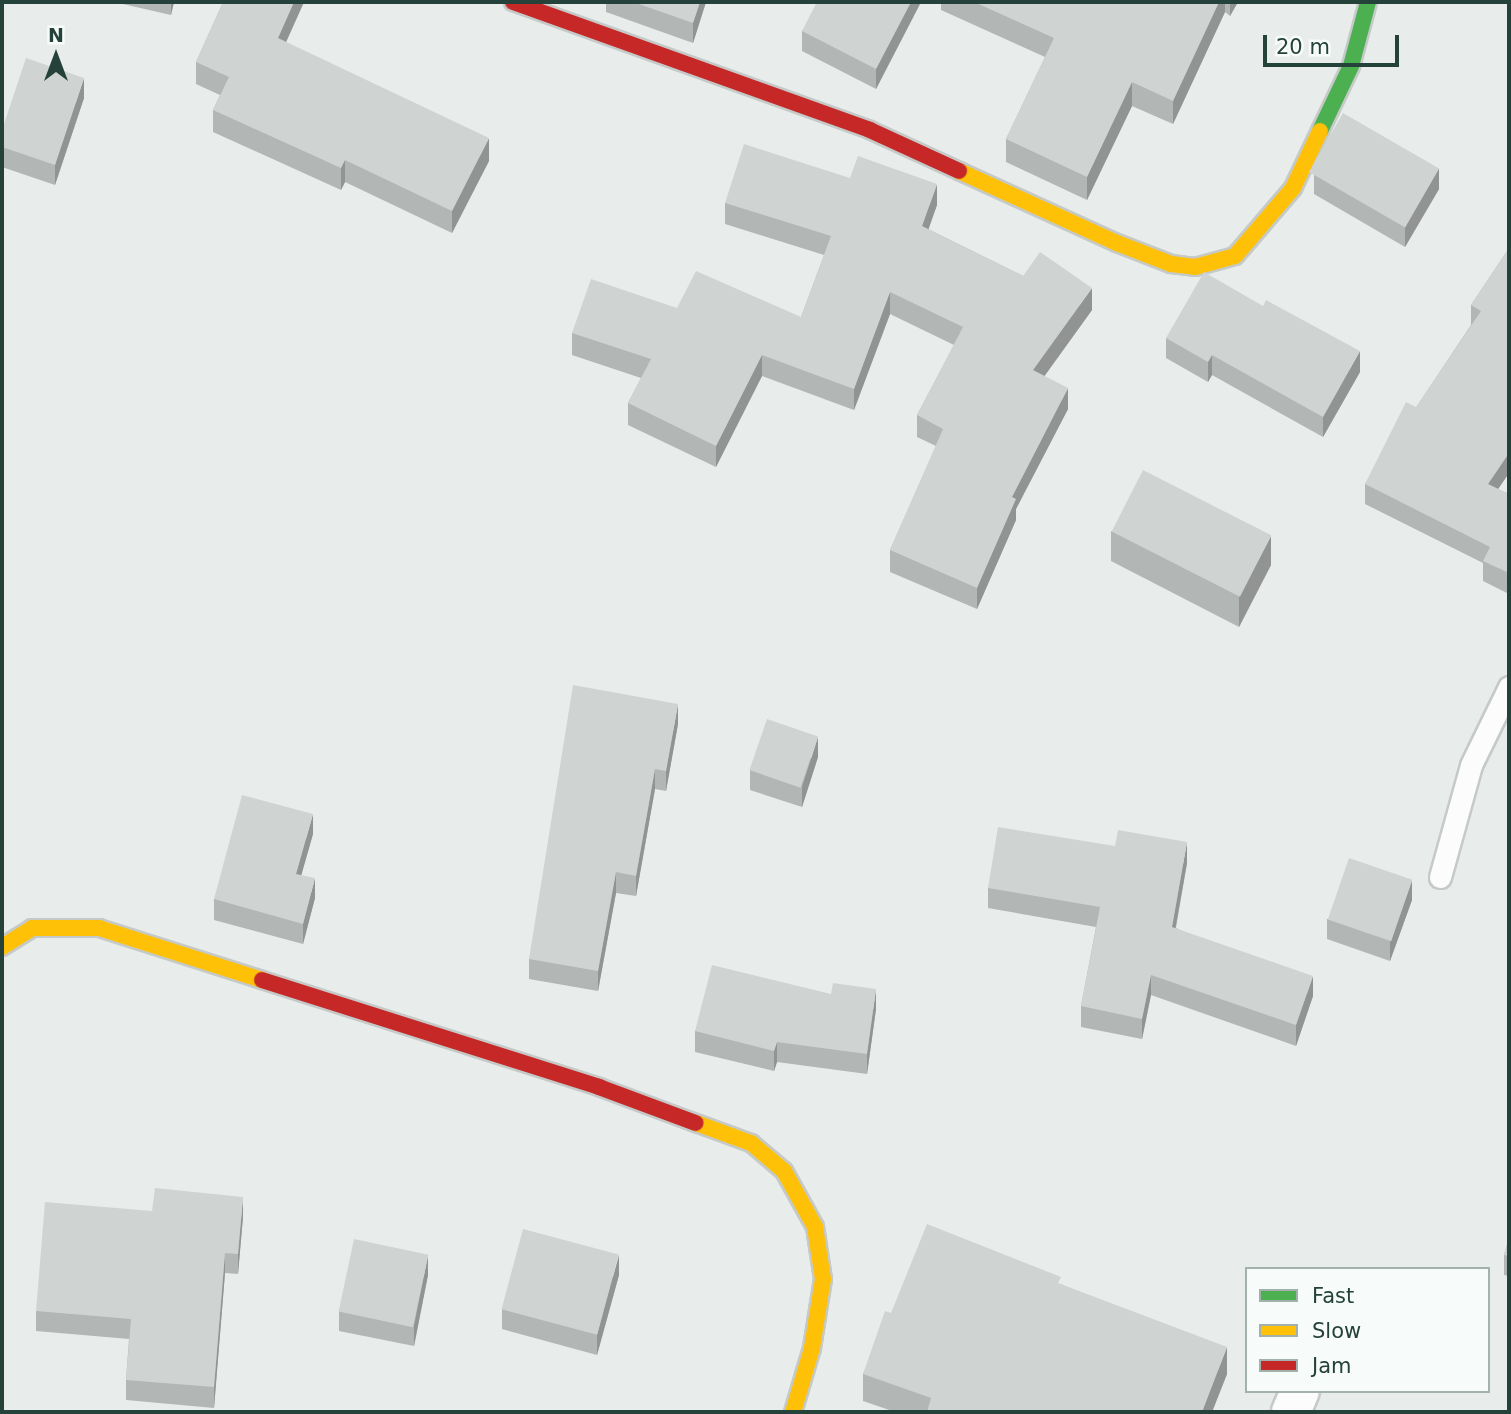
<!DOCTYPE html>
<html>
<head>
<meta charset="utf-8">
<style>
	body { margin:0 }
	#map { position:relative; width:1511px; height:1414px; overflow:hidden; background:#e8edeb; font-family:"DejaVu Sans",sans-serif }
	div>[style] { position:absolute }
	.roads { filter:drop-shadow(2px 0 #c5cac8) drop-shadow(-2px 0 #c5cac8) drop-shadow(0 2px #c5cac8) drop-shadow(0 -2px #c5cac8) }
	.lane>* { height:21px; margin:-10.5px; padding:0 10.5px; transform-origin:10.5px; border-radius:10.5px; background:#fcfcfc }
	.street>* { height:38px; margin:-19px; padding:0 19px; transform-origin:19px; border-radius:19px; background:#fcfcfc }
	.fast>* { height:16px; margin:-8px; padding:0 8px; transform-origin:8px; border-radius:8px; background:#4caf50 }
	.slow>* { height:16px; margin:-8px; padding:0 8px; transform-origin:8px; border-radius:8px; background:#ffc107 }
	.jam>* { height:16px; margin:-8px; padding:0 8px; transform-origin:8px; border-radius:8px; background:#c62828 }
	.wall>* { inset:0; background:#b2b6b5 }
	.shaded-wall>* { inset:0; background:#919493 }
	.building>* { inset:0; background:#cfd4d2; transform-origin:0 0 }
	span { translate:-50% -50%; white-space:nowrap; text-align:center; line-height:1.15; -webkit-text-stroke:6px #f7fbf9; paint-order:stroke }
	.frame { position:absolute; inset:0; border:4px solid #24423a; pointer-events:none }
	.legend { position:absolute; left:1245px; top:1267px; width:245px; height:126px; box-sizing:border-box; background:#f7fbf9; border:2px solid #a3b1ad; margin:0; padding:9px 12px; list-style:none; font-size:21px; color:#24423a }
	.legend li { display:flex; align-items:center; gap:14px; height:35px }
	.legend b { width:35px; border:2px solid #a3b1ad }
	.north { position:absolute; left:21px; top:21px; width:70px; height:70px; -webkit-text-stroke:5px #f7fbf9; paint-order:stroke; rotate:0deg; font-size:19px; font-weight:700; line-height:28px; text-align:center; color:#24423a }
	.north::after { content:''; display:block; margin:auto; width:24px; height:32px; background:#24423a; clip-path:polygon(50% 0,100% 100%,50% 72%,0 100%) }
	.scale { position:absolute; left:1263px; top:35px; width:136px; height:32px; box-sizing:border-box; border:4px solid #24423a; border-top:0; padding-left:9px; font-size:21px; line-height:24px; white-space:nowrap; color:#24423a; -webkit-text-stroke:5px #f7fbf9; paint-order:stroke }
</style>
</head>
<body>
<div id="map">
	<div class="roads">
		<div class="lane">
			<div style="left:1440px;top:877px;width:116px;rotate:-74.5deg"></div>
			<div style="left:1471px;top:765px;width:87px;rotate:-64deg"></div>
		</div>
		<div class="street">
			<div style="left:1291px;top:1412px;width:23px;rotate:-67deg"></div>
		</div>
		<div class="fast">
			<div style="left:1320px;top:131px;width:72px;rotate:-64.5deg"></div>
			<div style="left:1351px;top:66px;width:66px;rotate:-75.1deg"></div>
		</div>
		<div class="slow">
			<div style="left:959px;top:171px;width:174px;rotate:24.5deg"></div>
			<div style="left:1117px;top:243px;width:58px;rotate:21.3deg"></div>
			<div style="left:1171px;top:264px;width:24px;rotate:7deg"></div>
			<div style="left:1195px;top:267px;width:41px;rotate:-15.4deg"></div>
			<div style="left:1235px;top:256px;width:89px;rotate:-49.5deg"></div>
			<div style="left:1293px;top:188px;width:63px;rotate:-64.7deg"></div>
			<div style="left:2px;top:947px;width:36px;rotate:-32deg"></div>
			<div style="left:32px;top:928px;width:67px"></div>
			<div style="left:99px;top:928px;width:171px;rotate:17.7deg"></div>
			<div style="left:696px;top:1123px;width:59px;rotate:20deg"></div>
			<div style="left:751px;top:1143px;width:43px;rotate:40.3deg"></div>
			<div style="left:784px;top:1171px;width:64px;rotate:61deg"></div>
			<div style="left:815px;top:1227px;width:53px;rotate:81.3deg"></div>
			<div style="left:823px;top:1279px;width:70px;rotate:99.1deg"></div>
			<div style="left:812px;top:1348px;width:67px;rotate:106.5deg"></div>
		</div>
		<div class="jam">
			<div style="left:513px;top:2px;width:379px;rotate:19.7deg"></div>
			<div style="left:870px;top:130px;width:98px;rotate:24.7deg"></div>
			<div style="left:262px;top:980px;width:354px;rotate:17.6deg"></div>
			<div style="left:599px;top:1087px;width:103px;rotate:20.4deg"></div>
		</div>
	</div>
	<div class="wall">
		<div style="clip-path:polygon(114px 2px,174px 2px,171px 15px)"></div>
		<div style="clip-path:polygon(223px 2px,304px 2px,286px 42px,489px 161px,452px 233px,345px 182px,341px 190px,213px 132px,213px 110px,220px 95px,196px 84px,196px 62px)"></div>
		<div style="clip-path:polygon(606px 2px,706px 2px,693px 43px,606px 12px)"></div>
		<div style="clip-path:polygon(921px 2px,876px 89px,802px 51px,802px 31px)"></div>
		<div style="clip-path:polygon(941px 2px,1133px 2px,1136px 3px,1136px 2px,1238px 2px,1230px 16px,1225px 12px,1173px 124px,1132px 106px,1087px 200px,1006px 162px,1006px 139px,1045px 57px,941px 10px)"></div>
		<div style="clip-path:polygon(84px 98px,55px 185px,2px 167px,2px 147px)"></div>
		<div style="clip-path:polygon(1314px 174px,1439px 189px,1405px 247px,1314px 194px)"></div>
		<div style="clip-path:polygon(725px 203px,937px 205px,928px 229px,1092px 310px,1044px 376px,1068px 409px,1016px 509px,1016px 520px,977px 609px,890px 572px,890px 550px,936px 446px,917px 437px,917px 415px,954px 345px,890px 314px,854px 410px,762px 376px,716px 467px,628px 425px,628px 403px,641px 378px,572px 355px,572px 333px,677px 308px,801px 317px,824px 255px,725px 224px)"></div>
		<div style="clip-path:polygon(1509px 248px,1509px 473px,1498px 489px,1509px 494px,1509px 594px,1483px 581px,1483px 563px,1365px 504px,1365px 484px,1471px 325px,1471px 305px)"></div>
		<div style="clip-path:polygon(1166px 338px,1360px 372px,1323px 437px,1212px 375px,1208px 382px,1166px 358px)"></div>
		<div style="clip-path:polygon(1111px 531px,1271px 565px,1239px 627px,1111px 561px)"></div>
		<div style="clip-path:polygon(678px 724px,666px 791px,655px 789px,636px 896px,616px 893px,598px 991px,529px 979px,529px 959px)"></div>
		<div style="clip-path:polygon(818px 757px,802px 807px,750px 790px,750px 770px)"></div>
		<div style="clip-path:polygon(313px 834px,301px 875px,315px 898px,303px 944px,214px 920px,214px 899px)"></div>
		<div style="clip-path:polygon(1187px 863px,1176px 928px,1313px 996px,1296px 1046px,1151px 995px,1142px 1039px,1081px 1027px,1081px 1006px,1096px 927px,988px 908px,988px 888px)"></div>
		<div style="clip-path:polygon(1412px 900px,1390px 961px,1327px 939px,1327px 919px)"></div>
		<div style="clip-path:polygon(876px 1009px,867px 1074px,777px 1062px,774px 1071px,695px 1052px,695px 1031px)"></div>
		<div style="clip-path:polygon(243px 1217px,238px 1274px,225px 1273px,214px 1408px,126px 1400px,126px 1380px,129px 1339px,36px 1331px,36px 1311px)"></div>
		<div style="clip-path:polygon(1509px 1237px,1509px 1276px,1504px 1275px,1504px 1255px)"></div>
		<div style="clip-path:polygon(428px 1275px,414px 1346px,339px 1331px,339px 1311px)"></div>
		<div style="clip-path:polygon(619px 1275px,597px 1355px,502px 1329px,502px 1309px)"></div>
		<div style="clip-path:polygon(1061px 1284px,1227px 1374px,1212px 1412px,895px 1412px,863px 1401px,863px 1374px,891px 1313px)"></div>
	</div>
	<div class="shaded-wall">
		<div style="clip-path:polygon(171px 2px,174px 2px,171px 15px)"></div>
		<div style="clip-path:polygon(294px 2px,304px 2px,278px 60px,278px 38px)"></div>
		<div style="clip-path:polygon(700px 2px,706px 2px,693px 43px,693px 23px)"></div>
		<div style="clip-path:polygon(911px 2px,921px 2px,876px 89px,876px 69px)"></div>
		<div style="clip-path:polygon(1219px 2px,1225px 2px,1225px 12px,1173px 124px,1173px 101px)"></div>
		<div style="clip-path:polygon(1230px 2px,1238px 2px,1230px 16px)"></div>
		<div style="clip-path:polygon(84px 78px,84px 98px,55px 185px,55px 165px)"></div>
		<div style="clip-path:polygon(1132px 82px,1132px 106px,1087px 200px,1087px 177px)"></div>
		<div style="clip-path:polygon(489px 138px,489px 161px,452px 233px,452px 211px)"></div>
		<div style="clip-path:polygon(345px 160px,345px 182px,341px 190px,341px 168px)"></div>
		<div style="clip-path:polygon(1439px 168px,1439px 189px,1405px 247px,1405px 227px)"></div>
		<div style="clip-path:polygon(937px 184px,937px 205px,922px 248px,922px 226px)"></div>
		<div style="clip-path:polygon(1092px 288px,1092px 310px,1033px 392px,1033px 370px)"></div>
		<div style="clip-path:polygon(890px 292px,890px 314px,854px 410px,854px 389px)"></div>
		<div style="clip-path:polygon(1360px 351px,1360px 372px,1323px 437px,1323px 417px)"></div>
		<div style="clip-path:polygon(762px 355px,762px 376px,716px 467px,716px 446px)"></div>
		<div style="clip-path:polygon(1212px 355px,1212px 375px,1208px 382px,1208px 362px)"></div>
		<div style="clip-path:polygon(1068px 388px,1068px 409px,1016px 509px,1016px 520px,977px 609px,977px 588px,1012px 497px)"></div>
		<div style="clip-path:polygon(1509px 453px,1509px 473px,1488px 504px,1488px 484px)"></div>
		<div style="clip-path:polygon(1271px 536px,1271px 565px,1239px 627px,1239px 597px)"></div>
		<div style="clip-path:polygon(678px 704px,678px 724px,666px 791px,666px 771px)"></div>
		<div style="clip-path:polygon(818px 737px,818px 757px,802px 807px,802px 787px)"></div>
		<div style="clip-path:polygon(655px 769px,655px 789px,636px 896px,636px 876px)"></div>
		<div style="clip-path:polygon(313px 814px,313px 834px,296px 894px,296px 874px)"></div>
		<div style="clip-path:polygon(1187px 842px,1187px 863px,1172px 947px,1172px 927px)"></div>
		<div style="clip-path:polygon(616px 872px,616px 893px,598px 991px,598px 971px)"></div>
		<div style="clip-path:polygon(315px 878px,315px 898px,303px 944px,303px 924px)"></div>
		<div style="clip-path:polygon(1412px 880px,1412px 900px,1390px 961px,1390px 941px)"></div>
		<div style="clip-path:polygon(1151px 975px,1151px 995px,1142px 1039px,1142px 1019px)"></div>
		<div style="clip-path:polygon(1313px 976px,1313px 996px,1296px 1046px,1296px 1025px)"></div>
		<div style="clip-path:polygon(876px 989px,876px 1009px,867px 1074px,867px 1054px)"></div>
		<div style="clip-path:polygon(777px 1042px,777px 1062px,774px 1071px,774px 1051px)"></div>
		<div style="clip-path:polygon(243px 1197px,243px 1217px,238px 1274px,238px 1254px)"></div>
		<div style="clip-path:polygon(225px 1253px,225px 1273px,214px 1408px,214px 1387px)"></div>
		<div style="clip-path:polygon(428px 1255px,428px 1275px,414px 1346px,414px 1326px)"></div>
		<div style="clip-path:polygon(619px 1255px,619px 1275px,597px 1355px,597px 1335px)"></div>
		<div style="clip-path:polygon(1227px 1347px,1227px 1374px,1212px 1412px,1202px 1412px)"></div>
	</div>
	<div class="building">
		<div style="clip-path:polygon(223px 2px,294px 2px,278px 38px,489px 138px,452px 211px,345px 160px,341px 168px,213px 110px,229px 77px,196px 62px)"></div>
		<div style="clip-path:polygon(633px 2px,700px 2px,693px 23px)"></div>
		<div style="clip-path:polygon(817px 2px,911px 2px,876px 69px,802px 31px)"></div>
		<div style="clip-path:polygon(974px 2px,1133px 2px,1136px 3px,1136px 2px,1219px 2px,1173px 101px,1132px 82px,1087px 177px,1006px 139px,1054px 38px)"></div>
		<div style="clip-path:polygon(26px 58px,84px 78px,55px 165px,2px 147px,2px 130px)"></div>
		<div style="left:1343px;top:113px;width:111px;height:68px;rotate:30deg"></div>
		<div style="clip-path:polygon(744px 144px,850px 178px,858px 156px,937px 184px,922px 226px,1023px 276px,1040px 252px,1092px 288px,1033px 370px,1068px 388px,1012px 497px,1016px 499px,977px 588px,890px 550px,943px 429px,917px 415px,963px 327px,890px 292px,854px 389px,762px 355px,716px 446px,628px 403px,651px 359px,572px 333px,591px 279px,677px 308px,696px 271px,801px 317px,831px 236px,725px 203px)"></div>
		<div style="clip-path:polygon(1509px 248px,1509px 453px,1488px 484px,1509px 494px,1509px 573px,1483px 561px,1490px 547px,1365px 484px,1406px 402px,1416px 407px,1481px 311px,1471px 305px)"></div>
		<div style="clip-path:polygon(1204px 272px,1263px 306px,1266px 300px,1360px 351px,1323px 417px,1212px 355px,1208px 362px,1166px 338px)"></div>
		<div style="left:1143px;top:470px;width:144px;height:69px;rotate:27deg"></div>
		<div style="clip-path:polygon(573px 685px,678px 704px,666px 771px,655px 769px,636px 876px,616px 872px,598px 971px,529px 959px)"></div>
		<div style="left:767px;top:719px;width:54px;height:54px;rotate:19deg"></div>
		<div style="clip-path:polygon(242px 795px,313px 814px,296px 874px,315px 878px,303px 924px,214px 899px)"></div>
		<div style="clip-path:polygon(998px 827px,1115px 846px,1118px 830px,1187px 842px,1172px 927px,1313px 976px,1296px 1025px,1151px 975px,1142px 1019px,1081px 1006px,1100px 907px,988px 888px)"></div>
		<div style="left:1349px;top:858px;width:67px;height:65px;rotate:19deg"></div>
		<div style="clip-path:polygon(712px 965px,831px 994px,833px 983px,876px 989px,867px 1054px,777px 1042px,774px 1051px,695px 1031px)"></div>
		<div style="clip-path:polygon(155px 1188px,243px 1197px,238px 1254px,225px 1253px,214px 1387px,126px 1380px,131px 1319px,36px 1311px,45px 1202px,152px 1211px)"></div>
		<div style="clip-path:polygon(927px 1224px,1061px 1277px,1058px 1283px,1227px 1347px,1202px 1412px,927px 1412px,931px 1398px,863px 1374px,885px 1311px,891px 1313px)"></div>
		<div style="left:523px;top:1229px;width:99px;height:83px;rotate:15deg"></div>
		<div style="clip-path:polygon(1509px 1237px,1509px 1256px,1504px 1255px)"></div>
		<div style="left:354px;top:1239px;width:76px;height:74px;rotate:12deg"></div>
	</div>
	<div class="frame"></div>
	<ul class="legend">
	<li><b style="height:9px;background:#4caf50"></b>Fast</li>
	<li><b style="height:9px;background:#ffc107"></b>Slow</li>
	<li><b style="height:9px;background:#c62828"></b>Jam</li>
	</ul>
	<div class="north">N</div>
	<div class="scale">20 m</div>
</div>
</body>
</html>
